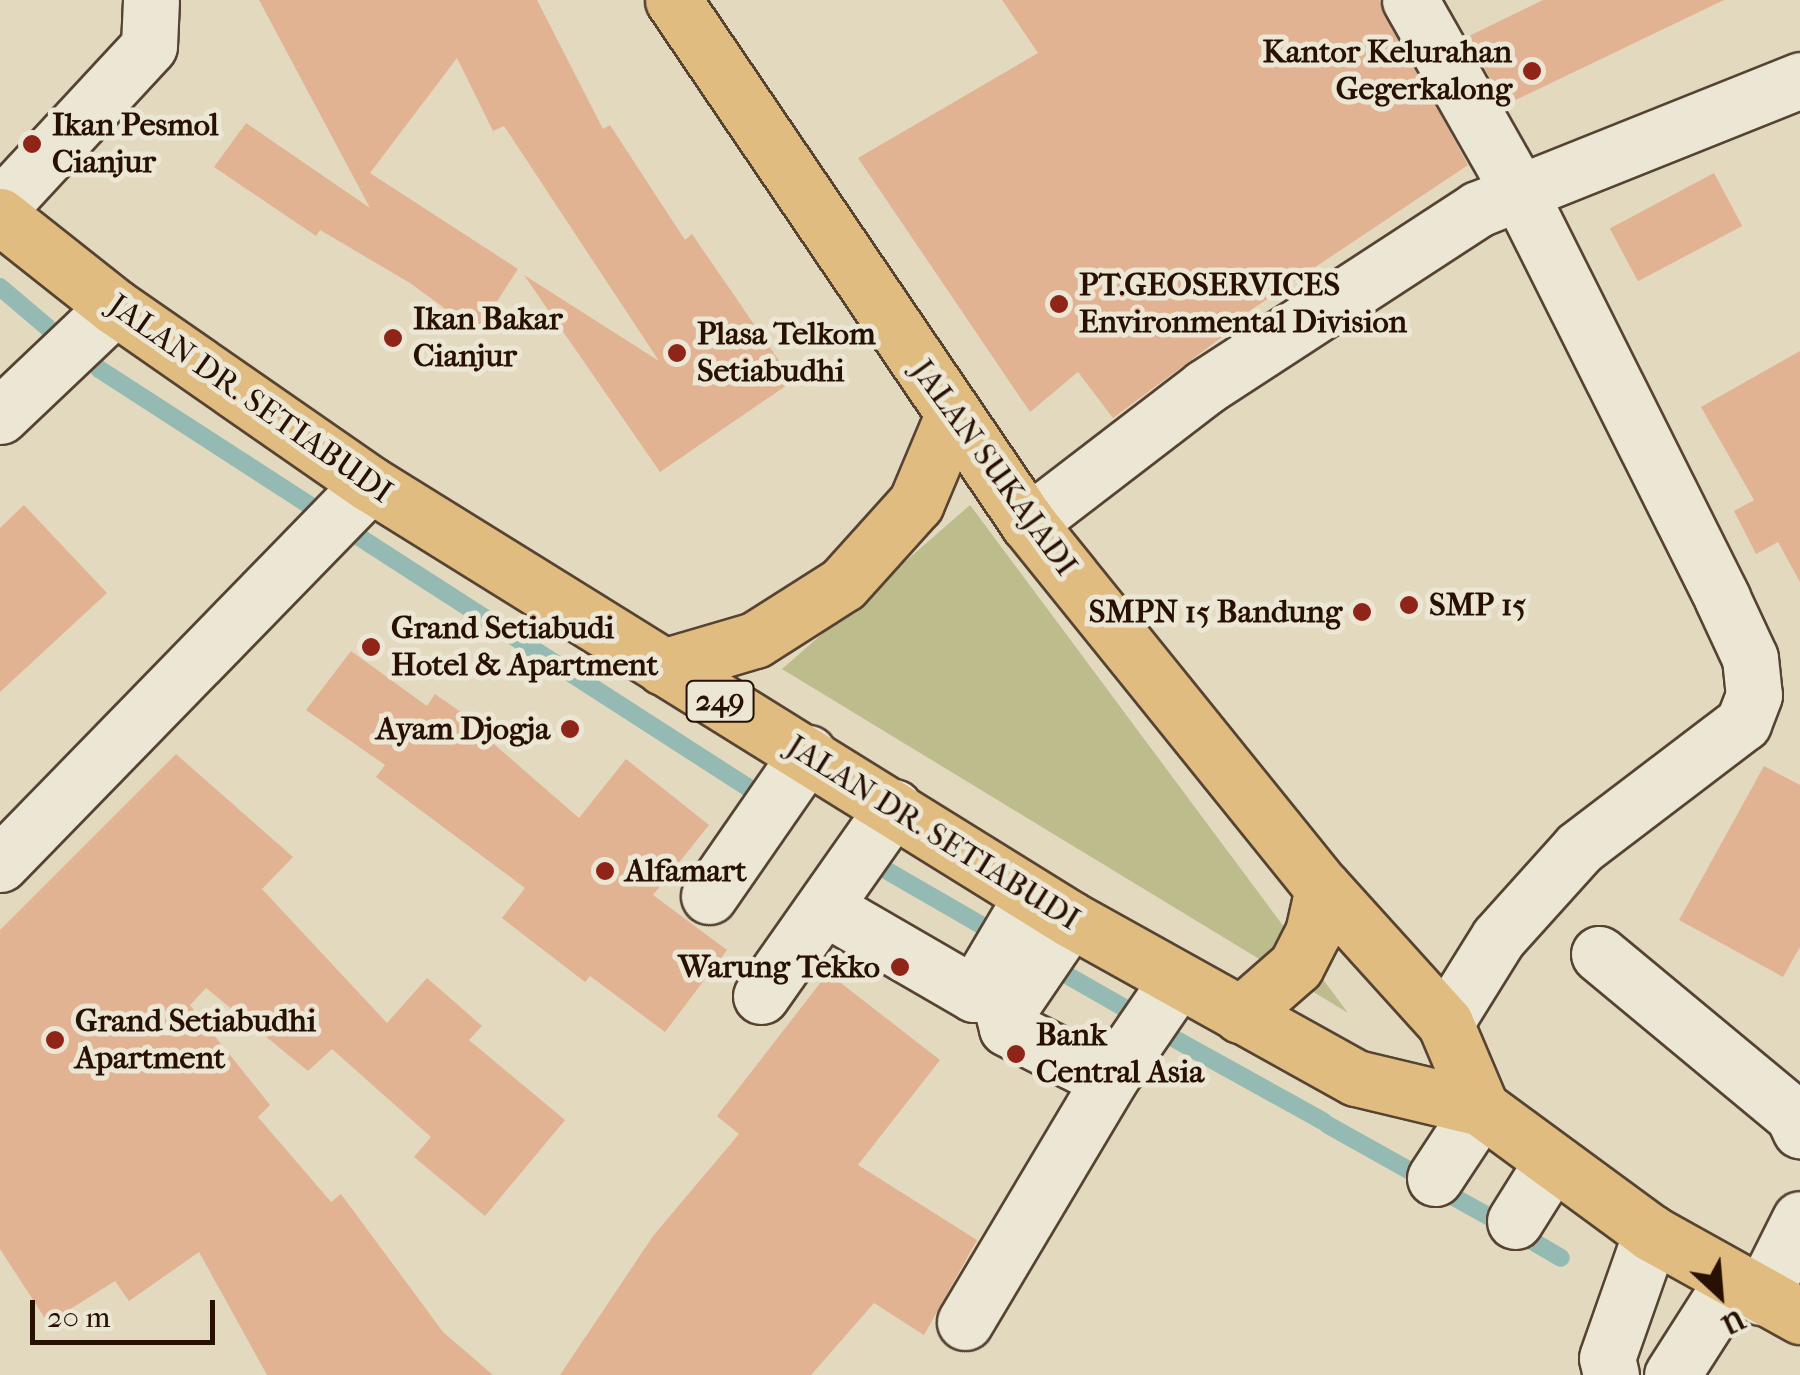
<!DOCTYPE html>
<html>
<head>
<meta charset="utf-8">
<style>
	body { margin:0 }
	#map { position:relative; width:1800px; height:1375px; overflow:hidden; background:#e2d9bf; font-family:"IM FELL French Canon",serif }
	div>[style] { position:absolute }
	.green>* { inset:0; background:#bcbc8c }
	.stream>* { height:18px; margin:-9px; padding:0 9px; transform-origin:9px; border-radius:9px; background:#95bab4 }
	.building>* { inset:0; background:#e2b393; transform-origin:0 0 }
	.roads { filter:drop-shadow(2px 0 #564332) drop-shadow(-2px 0 #564332) drop-shadow(0 2px #564332) drop-shadow(0 -2px #564332) }
	.minor>* { height:55px; margin:-27.5px; padding:0 27.5px; transform-origin:27.5px; border-radius:27.5px; background:#ece6d5 }
	.major>* { height:55px; margin:-27.5px; padding:0 27.5px; transform-origin:27.5px; border-radius:27.5px; background:#e1bc80 }
	.dots>* { width:28px; height:28px; translate:-50% -50%; box-sizing:border-box; border:5px solid #ece6d5; border-radius:50% }
	span { translate:-50% -50%; white-space:nowrap; text-align:center; line-height:1.15; -webkit-text-stroke:10px #ece6d5; paint-order:stroke }
	.shield-label span { padding:2px 8px; background:#ece6d5; border:2px solid; border-radius:8px; -webkit-text-stroke-width:0 }
	.shield-label { font-size:30px; color:#281103; font-weight:700 }
	.poi-label { font-size:32px; color:#281103; font-weight:700 }
	.right { translate:-100% -50%; text-align:right }
	.left { translate:0 -50%; text-align:left }
	.street-label { font-size:32px; color:#281103 }
	.north { position:absolute; left:1670px; top:1245px; width:100px; height:100px; -webkit-text-stroke:8px #ece6d5; paint-order:stroke; rotate:154deg; font-size:28px; font-weight:700; line-height:40px; text-align:center; color:#281103 }
	.north::after { content:''; display:block; margin:auto; width:35px; height:45px; background:#281103; clip-path:polygon(50% 0,100% 100%,50% 72%,0 100%) }
	.scale { position:absolute; left:30px; top:1300px; width:185px; height:45px; box-sizing:border-box; border:5px solid #281103; border-top:0; padding-left:12px; font-size:30px; line-height:35px; white-space:nowrap; color:#281103; -webkit-text-stroke:8px #ece6d5; paint-order:stroke }
</style>
</head>
<body>
<div id="map">
	<div class="green">
		<div style="clip-path:polygon(970px 505px,1348px 1013px,782px 669px)"></div>
	</div>
	<div class="stream">
		<div style="left:0;top:287px;width:62px;rotate:40.4deg"></div>
		<div style="left:99px;top:369px;width:273px;rotate:32.9deg"></div>
		<div style="left:342px;top:526px;width:504px;rotate:32.78deg"></div>
		<div style="left:865px;top:858px;width:150px;rotate:30deg"></div>
		<div style="left:1051px;top:966px;width:105px;rotate:29.7deg"></div>
		<div style="left:1155px;top:1028px;width:192px;rotate:29deg"></div>
		<div style="left:1328px;top:1125px;width:115px;rotate:29.2deg"></div>
		<div style="left:1434px;top:1186px;width:80px;rotate:29.1deg"></div>
		<div style="left:1515px;top:1231px;width:53px;rotate:30.4deg"></div>
	</div>
	<div class="building">
		<div style="clip-path:polygon(259px 0,537px 0,603px 129px,610px 125px,685px 240px,692px 234px,793px 381px,660px 472px,524px 275px,659px 361px,504px 126px,493px 131px,457px 58px,370px 173px,518px 269px,477px 332px,410px 283px,320px 230px,316px 236px,214px 167px,246px 123px,370px 208px)"></div>
		<div style="clip-path:polygon(1002px 0,1379px 0,1468px 165px,1230px 324px,1233px 329px,1113px 418px,1078px 372px,1030px 412px,858px 158px,1038px 53px)"></div>
		<div style="clip-path:polygon(1543px 0,1724px 0,1505px 105px,1467px 37px)"></div>
		<div style="left:1714px;top:173px;width:60px;height:118px;rotate:62deg"></div>
		<div style="clip-path:polygon(1800px 351px,1800px 582px,1778px 542px,1756px 554px,1734px 511px,1754px 500px,1701px 407px)"></div>
		<div style="clip-path:polygon(24px 505px,107px 593px,0 692px,0 528px)"></div>
		<div style="clip-path:polygon(351px 651px,427px 706px,435px 694px,491px 733px,487px 738px,579px 818px,626px 759px,709px 825px,653px 895px,727px 950px,665px 1032px,590px 976px,585px 982px,502px 918px,525px 888px,376px 777px,385px 765px,306px 710px)"></div>
		<div style="clip-path:polygon(176px 754px,293px 857px,262px 889px,387px 1023px,427px 978px,482px 1026px,469px 1040px,565px 1120px,485px 1216px,414px 1157px,431px 1137px,332px 1049px,308px 1071px,206px 988px,190px 1005px,270px 1105px,258px 1117px,331px 1202px,341px 1194px,443px 1332px,493px 1375px,267px 1375px,199px 1252px,129px 1301px,115px 1281px,48px 1323px,0 1249px,0 930px)"></div>
		<div style="clip-path:polygon(1764px 766px,1800px 785px,1800px 947px,1783px 977px,1679px 920px)"></div>
		<div style="clip-path:polygon(828px 973px,940px 1060px,858px 1165px,977px 1240px,924px 1335px,874px 1303px,811px 1375px,560px 1375px,653px 1236px,739px 1134px,717px 1116px)"></div>
	</div>
	<div class="roads">
		<div class="minor">
			<div style="left:1410px;top:0;width:221px;rotate:60.4deg"></div>
			<div style="left:1519px;top:192px;width:454px;rotate:63.4deg"></div>
			<div style="left:1722px;top:598px;width:66px;rotate:65deg"></div>
			<div style="left:1750px;top:658px;width:37px;rotate:84deg"></div>
			<div style="left:1754px;top:695px;width:30px;rotate:111deg"></div>
			<div style="left:1743px;top:723px;width:206px;rotate:142.7deg"></div>
			<div style="left:1579px;top:848px;width:121px;rotate:132deg"></div>
			<div style="left:1498px;top:938px;width:100px;rotate:121.9deg"></div>
			<div style="left:0;top:207px;width:219px;rotate:-47.2deg"></div>
			<div style="left:149px;top:46px;width:46px;rotate:-87.5deg"></div>
			<div style="left:0;top:416px;width:158px;rotate:-43.5deg"></div>
			<div style="left:1028px;top:523px;width:223px;rotate:-37.5deg"></div>
			<div style="left:1205px;top:387px;width:326px;rotate:-33.1deg"></div>
			<div style="left:1478px;top:209px;width:347px;rotate:-21.8deg"></div>
			<div style="left:0;top:864px;width:530px;rotate:-45.76deg"></div>
			<div style="left:709px;top:896px;width:174px;rotate:-55.3deg"></div>
			<div style="left:824px;top:907px;width:173px;rotate:30.1deg"></div>
			<div style="left:974px;top:994px;width:114px;rotate:-59.4deg"></div>
			<div style="left:1070px;top:919px;width:117px;rotate:124.2deg"></div>
			<div style="left:1004px;top:1016px;width:12px;rotate:76deg"></div>
			<div style="left:1007px;top:1028px;width:114px;rotate:27deg"></div>
			<div style="left:1599px;top:954px;width:252px;rotate:39.7deg"></div>
			<div style="left:1793px;top:1115px;width:17px;rotate:65deg"></div>
			<div style="left:761px;top:996px;width:231px;rotate:-54.9deg"></div>
			<div style="left:1435px;top:1178px;width:84px;rotate:-56.7deg"></div>
			<div style="left:1515px;top:1221px;width:70px;rotate:-57.9deg"></div>
			<div style="left:1761px;top:1297px;width:87px;rotate:-63.4deg"></div>
			<div style="left:965px;top:1322px;width:282px;rotate:-59.2deg"></div>
			<div style="left:1109px;top:1080px;width:119px;rotate:-55.6deg"></div>
			<div style="left:1611px;top:1375px;width:17px;rotate:-103deg"></div>
			<div style="left:1607px;top:1358px;width:133px;rotate:-70.6deg"></div>
			<div style="left:1672px;top:1375px;width:112px;rotate:-57.4deg"></div>
		</div>
		<div class="major">
			<div style="left:673px;top:0;width:632px;rotate:55.83deg"></div>
			<div style="left:1028px;top:523px;width:469px;rotate:51.1deg"></div>
			<div style="left:1323px;top:888px;width:182px;rotate:47.9deg"></div>
			<div style="left:1445px;top:1023px;width:92px;rotate:67deg"></div>
			<div style="left:0;top:216px;width:147px;rotate:38.4deg"></div>
			<div style="left:115px;top:307px;width:310px;rotate:34.8deg"></div>
			<div style="left:370px;top:484px;width:824px;rotate:31.86deg"></div>
			<div style="left:1070px;top:919px;width:327px;rotate:29.1deg"></div>
			<div style="left:1356px;top:1078px;width:129px;rotate:13.5deg"></div>
			<div style="left:1481px;top:1108px;width:211px;rotate:36.3deg"></div>
			<div style="left:1651px;top:1233px;width:171px;rotate:29.1deg"></div>
			<div style="left:663px;top:667px;width:96px;rotate:-16.4deg"></div>
			<div style="left:755px;top:640px;width:104px;rotate:-32.5deg"></div>
			<div style="left:843px;top:584px;width:109px;rotate:-48deg"></div>
			<div style="left:916px;top:503px;width:95px;rotate:-67.2deg"></div>
			<div style="left:1240px;top:1015px;width:74px;rotate:-41.2deg"></div>
			<div style="left:1296px;top:966px;width:37px;rotate:-63deg"></div>
			<div style="left:1313px;top:933px;width:46px;rotate:-77.5deg"></div>
		</div>
	</div>
	<div class="dots">
		<div style="left:1532px;top:71px;background:#8f2418"></div>
		<div style="left:32px;top:144px;background:#8f2418"></div>
		<div style="left:1059px;top:304px;background:#8f2418"></div>
		<div style="left:393px;top:338px;background:#8f2418"></div>
		<div style="left:677px;top:353px;background:#8f2418"></div>
		<div style="left:1409px;top:605px;background:#8f2418"></div>
		<div style="left:1362px;top:612px;background:#8f2418"></div>
		<div style="left:371px;top:647px;background:#8f2418"></div>
		<div style="left:570px;top:729px;background:#8f2418"></div>
		<div style="left:605px;top:871px;background:#8f2418"></div>
		<div style="left:900px;top:967px;background:#8f2418"></div>
		<div style="left:55px;top:1040px;background:#8f2418"></div>
		<div style="left:1016px;top:1054px;background:#8f2418"></div>
	</div>
	<div class="shield-label">
		<span style="left:720px;top:701px">249</span>
	</div>
	<div class="poi-label">
		<span class="right" style="left:1512px;top:71px">Kantor Kelurahan<br>Gegerkalong</span>
		<span class="left" style="left:52px;top:144px">Ikan Pesmol<br>Cianjur</span>
		<span class="left" style="left:1079px;top:304px">PT.GEOSERVICES<br>Environmental Division</span>
		<span class="left" style="left:413px;top:338px">Ikan Bakar<br>Cianjur</span>
		<span class="left" style="left:697px;top:353px">Plasa Telkom<br>Setiabudhi</span>
		<span class="left" style="left:1429px;top:605px">SMP 15</span>
		<span class="right" style="left:1342px;top:612px">SMPN 15 Bandung</span>
		<span class="left" style="left:391px;top:647px">Grand Setiabudi<br>Hotel &amp; Apartment</span>
		<span class="right" style="left:550px;top:729px">Ayam Djogja</span>
		<span class="left" style="left:625px;top:871px">Alfamart</span>
		<span class="right" style="left:880px;top:967px">Warung Tekko</span>
		<span class="left" style="left:75px;top:1040px">Grand Setiabudhi<br>Apartment</span>
		<span class="left" style="left:1036px;top:1054px">Bank<br>Central Asia</span>
	</div>
	<div class="street-label">
		<span style="left:250px;top:399px;rotate:35deg">JALAN DR. SETIABUDI</span>
		<span style="left:994px;top:468px;rotate:54deg">JALAN SUKAJADI</span>
		<span style="left:933px;top:833px;rotate:32deg">JALAN DR. SETIABUDI</span>
	</div>
	<div class="north">U</div>
	<div class="scale">20 m</div>
</div>
</body>
</html>
